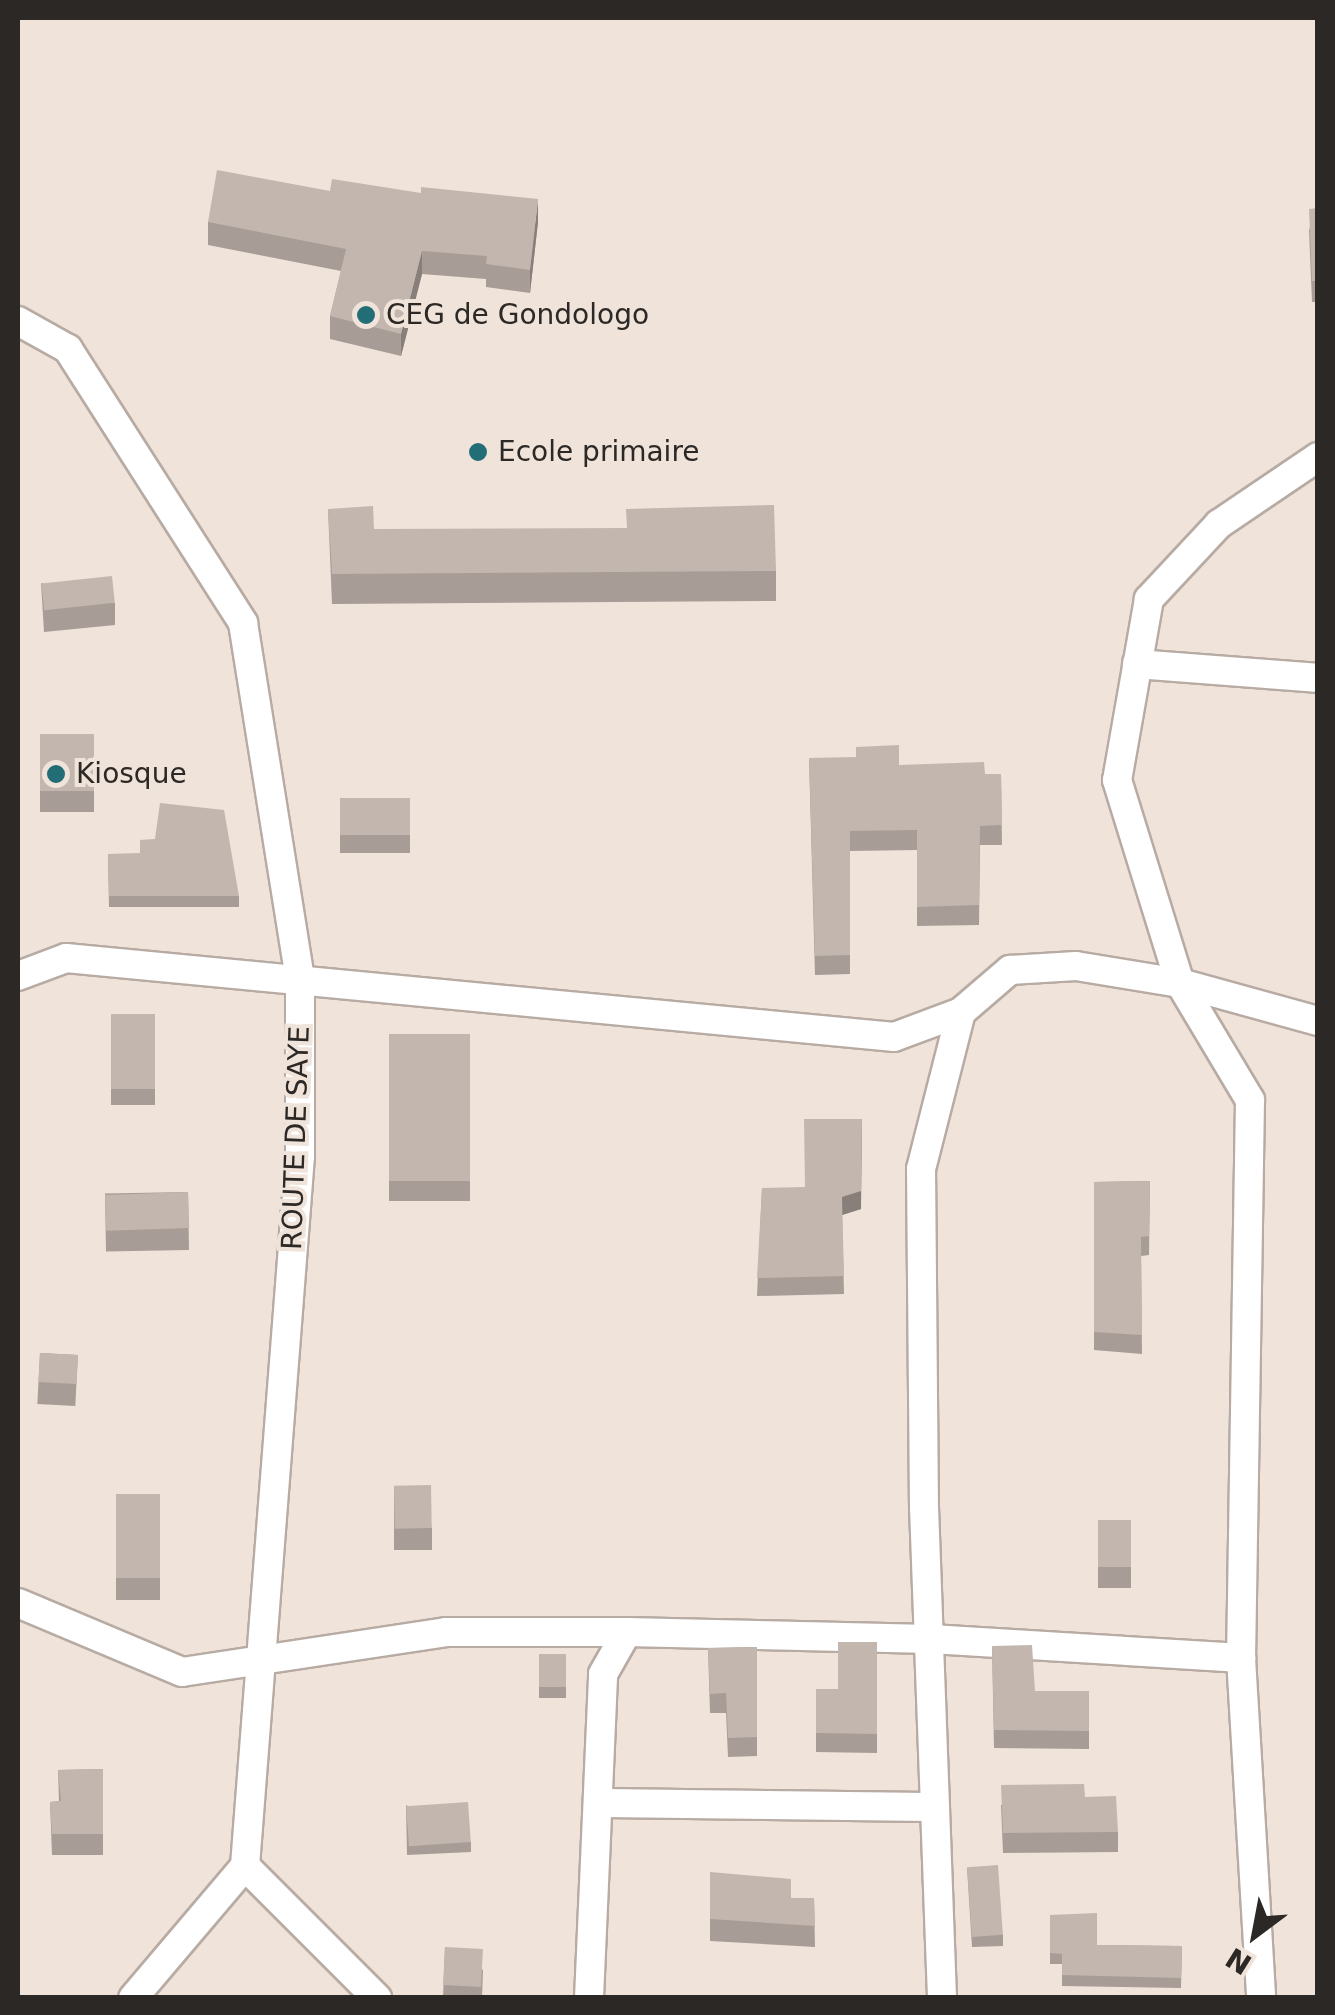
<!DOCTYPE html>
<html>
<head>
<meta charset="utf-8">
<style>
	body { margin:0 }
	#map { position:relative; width:1335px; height:2015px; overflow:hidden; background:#efe3da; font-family:"DejaVu Sans",sans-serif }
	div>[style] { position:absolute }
	.roads { filter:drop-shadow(2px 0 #b7aba3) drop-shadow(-2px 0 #b7aba3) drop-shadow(0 2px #b7aba3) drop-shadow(0 -2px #b7aba3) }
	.street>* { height:28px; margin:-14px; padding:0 14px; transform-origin:14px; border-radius:14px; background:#fff }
	.wall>* { inset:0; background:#a79d96; transform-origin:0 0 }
	.shaded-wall>* { inset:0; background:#887f7a }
	.building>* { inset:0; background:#c2b6ae; transform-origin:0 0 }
	.dots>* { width:28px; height:28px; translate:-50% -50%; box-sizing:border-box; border:5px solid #efe3da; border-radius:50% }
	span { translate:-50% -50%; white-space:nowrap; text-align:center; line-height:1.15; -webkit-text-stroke:8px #efe3da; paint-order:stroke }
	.poi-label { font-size:28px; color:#2c2825 }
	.left { translate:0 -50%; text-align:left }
	.street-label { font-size:28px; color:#2c2825 }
	.frame { position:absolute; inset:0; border:20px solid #2c2825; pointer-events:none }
	.north { position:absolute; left:1205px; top:1885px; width:100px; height:100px; -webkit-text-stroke:8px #efe3da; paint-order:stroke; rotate:212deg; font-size:28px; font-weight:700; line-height:40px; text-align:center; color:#2c2825 }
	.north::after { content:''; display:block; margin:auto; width:35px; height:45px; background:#2c2825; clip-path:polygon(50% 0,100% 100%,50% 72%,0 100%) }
</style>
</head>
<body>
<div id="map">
	<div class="roads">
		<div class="street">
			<div style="left:18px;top:321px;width:57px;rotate:29.2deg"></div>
			<div style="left:68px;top:349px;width:325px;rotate:57.4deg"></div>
			<div style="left:243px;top:623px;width:362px;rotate:80.9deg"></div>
			<div style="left:300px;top:980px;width:176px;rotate:90deg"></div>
			<div style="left:300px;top:1156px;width:712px;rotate:94.43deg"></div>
			<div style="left:245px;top:1866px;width:173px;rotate:130.3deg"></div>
			<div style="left:1318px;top:457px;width:120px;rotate:145.9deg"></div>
			<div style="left:1219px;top:524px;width:103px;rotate:133deg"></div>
			<div style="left:1149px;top:599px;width:184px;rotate:100deg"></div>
			<div style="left:1117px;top:780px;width:213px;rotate:72.8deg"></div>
			<div style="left:1180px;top:983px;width:143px;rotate:15.4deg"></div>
			<div style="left:1137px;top:664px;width:182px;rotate:4.4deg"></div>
			<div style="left:18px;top:976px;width:51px;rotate:-20.6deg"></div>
			<div style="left:66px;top:958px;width:832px;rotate:5.45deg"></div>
			<div style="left:894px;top:1037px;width:72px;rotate:-20.5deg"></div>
			<div style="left:18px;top:1603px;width:178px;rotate:22.8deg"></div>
			<div style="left:182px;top:1672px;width:267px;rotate:-8.6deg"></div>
			<div style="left:446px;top:1632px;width:181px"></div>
			<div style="left:598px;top:1803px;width:337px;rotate:0.7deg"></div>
			<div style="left:245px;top:1866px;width:187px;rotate:45deg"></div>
			<div style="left:589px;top:1998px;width:324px;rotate:-87.5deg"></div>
			<div style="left:603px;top:1674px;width:48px;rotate:-60.3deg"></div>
			<div style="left:627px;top:1632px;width:304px;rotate:1.3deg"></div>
			<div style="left:931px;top:1639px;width:311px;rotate:3.5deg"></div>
			<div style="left:942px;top:1998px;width:489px;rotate:-92.1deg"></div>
			<div style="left:924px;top:1509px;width:340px;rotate:-90.5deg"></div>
			<div style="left:921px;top:1169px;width:162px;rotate:-75.7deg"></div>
			<div style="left:961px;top:1012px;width:65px;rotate:-40.6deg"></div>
			<div style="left:1010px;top:970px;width:66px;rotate:-3.5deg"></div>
			<div style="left:1076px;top:966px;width:105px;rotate:9.3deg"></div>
			<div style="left:1180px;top:983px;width:136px;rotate:59.1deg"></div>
			<div style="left:1250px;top:1100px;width:558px;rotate:90.92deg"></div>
			<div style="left:1241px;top:1658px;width:341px;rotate:86.6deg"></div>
		</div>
	</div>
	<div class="wall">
		<div style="clip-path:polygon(330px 191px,538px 222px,530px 293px,486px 287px,486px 279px,422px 274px,401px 356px,330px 339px,330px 316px,341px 271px,208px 245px,208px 222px)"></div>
		<div style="clip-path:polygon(1318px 208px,1318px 302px,1312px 302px,1309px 230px)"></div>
		<div style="clip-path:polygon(328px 509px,374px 529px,776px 571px,776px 601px,332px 604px)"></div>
		<div style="clip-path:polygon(41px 583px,115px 603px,115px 625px,44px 632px)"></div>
		<div style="left:94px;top:734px;width:78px;height:54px;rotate:90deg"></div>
		<div style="clip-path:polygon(809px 758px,985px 774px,1001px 774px,1002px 845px,980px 845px,979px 925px,917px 926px,917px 850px,850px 851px,850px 974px,815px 975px)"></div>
		<div style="clip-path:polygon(1315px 783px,1318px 783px,1318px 819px,1315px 804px)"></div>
		<div style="left:340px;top:798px;width:70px;height:55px"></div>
		<div style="clip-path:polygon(108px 854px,239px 896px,239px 907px,109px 907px)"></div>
		<div style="left:111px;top:1014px;width:44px;height:91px"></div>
		<div style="left:389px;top:1034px;width:81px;height:167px"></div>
		<div style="clip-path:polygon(1150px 1181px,1149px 1255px,1141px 1256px,1142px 1354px,1094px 1350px,1094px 1182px)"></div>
		<div style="clip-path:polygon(762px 1188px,861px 1209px,842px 1215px,844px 1294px,757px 1296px)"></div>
		<div style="left:188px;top:1192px;width:58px;height:83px;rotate:89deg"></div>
		<div style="left:40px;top:1353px;width:38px;height:51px;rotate:3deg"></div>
		<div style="clip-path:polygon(394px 1486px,432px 1528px,432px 1550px,394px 1550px)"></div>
		<div style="left:160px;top:1494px;width:106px;height:44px;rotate:90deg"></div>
		<div style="left:1098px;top:1520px;width:33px;height:68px"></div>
		<div style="clip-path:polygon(877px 1642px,877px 1753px,816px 1752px,816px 1689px,838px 1689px)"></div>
		<div style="clip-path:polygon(992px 1646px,1035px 1691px,1089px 1691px,1089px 1749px,994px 1748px)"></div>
		<div style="clip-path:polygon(757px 1647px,757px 1756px,728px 1757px,726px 1713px,710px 1713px,708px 1648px)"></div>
		<div style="left:539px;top:1654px;width:27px;height:44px"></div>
		<div style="clip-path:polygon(103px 1769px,103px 1855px,52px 1855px,50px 1802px,59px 1801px,58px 1770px)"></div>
		<div style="clip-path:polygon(1085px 1797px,1118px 1832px,1118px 1852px,1003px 1853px,1001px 1805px)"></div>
		<div style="clip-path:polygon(406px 1805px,471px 1842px,471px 1852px,407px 1855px)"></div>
		<div style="clip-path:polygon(967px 1867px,1003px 1935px,1003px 1946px,972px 1947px)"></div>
		<div style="clip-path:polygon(710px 1872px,791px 1898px,814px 1898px,815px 1947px,710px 1941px)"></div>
		<div style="clip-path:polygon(1050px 1915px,1097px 1945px,1182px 1946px,1181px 1988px,1062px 1986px,1062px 1964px,1050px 1964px)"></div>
		<div style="clip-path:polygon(445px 1947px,483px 1970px,482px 1998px,443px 1998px)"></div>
	</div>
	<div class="shaded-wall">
		<div style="clip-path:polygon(538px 199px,538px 222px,530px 293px,530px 270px)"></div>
		<div style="clip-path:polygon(422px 251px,422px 274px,401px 356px,401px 334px)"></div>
		<div style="clip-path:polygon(862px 1119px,861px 1209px,842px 1215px,842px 1197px)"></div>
	</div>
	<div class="building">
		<div style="clip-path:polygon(217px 170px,330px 191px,332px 179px,421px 193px,421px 187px,538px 199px,530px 270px,486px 264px,487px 256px,422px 251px,401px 334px,330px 316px,346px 249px,208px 222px)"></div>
		<div style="clip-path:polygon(1318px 208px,1318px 281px,1312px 281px,1309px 209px)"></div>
		<div style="clip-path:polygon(774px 505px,776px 571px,332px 574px,328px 509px,373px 506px,374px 529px,627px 528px,626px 509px)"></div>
		<div style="left:112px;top:576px;width:27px;height:71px;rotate:84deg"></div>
		<div style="left:94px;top:734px;width:57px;height:54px;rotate:90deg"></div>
		<div style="clip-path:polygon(899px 745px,899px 765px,984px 762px,985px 774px,1001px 774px,1002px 825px,980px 826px,979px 905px,917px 907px,917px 830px,850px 831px,850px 955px,815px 956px,809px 758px,856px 757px,856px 747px)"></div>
		<div style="left:340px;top:798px;width:70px;height:37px"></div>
		<div style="clip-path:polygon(160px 803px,224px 810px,239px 896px,109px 896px,108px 854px,140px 853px,140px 840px,155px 839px)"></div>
		<div style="left:111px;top:1014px;width:44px;height:75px"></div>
		<div style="left:389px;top:1034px;width:81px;height:147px"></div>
		<div style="clip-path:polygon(804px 1119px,862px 1119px,861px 1191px,842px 1197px,844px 1276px,757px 1278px,762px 1188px,805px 1187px)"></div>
		<div style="clip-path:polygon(1150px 1181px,1149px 1236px,1141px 1237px,1142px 1335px,1094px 1332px,1094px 1182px)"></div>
		<div style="left:188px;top:1192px;width:36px;height:83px;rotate:88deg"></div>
		<div style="left:40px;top:1353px;width:38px;height:29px;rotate:3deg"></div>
		<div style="left:431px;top:1485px;width:43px;height:37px;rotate:89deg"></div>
		<div style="left:160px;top:1494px;width:84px;height:44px;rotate:90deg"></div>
		<div style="left:1098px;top:1520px;width:33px;height:47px"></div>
		<div style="clip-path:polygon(838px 1642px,877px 1642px,877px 1734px,816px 1733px,816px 1689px,838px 1689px)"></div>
		<div style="clip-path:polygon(1032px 1645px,1035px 1691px,1089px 1691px,1089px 1731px,994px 1730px,992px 1646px)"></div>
		<div style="clip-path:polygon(757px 1647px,757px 1737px,728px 1738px,726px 1693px,710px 1694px,708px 1648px)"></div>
		<div style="left:539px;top:1654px;width:27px;height:33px"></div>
		<div style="clip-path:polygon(103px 1769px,103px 1834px,52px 1834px,50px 1802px,61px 1801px,58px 1770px)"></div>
		<div style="clip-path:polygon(1084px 1784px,1085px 1797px,1116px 1796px,1118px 1832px,1003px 1833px,1001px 1785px)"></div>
		<div style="left:468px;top:1802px;width:40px;height:62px;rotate:86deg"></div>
		<div style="left:998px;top:1865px;width:70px;height:31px;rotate:86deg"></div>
		<div style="clip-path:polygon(710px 1872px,791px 1879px,791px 1898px,814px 1898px,815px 1926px,710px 1919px)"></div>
		<div style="clip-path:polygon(1097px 1913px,1097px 1945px,1182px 1946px,1181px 1978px,1062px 1975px,1062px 1954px,1050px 1953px,1050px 1915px)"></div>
		<div style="left:445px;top:1947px;width:38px;height:38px;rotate:3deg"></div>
	</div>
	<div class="dots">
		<div style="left:366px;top:315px;background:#236d76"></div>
		<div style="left:478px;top:452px;background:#236d76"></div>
		<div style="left:56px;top:774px;background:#236d76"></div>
	</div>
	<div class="poi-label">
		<span class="left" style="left:386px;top:315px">CEG de Gondologo</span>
		<span class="left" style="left:498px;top:452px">Ecole primaire</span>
		<span class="left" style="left:76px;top:774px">Kiosque</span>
	</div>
	<div class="street-label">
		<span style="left:296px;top:1138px;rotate:-88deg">ROUTE DE SAYE</span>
	</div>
	<div class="frame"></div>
	<div class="north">N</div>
</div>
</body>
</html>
